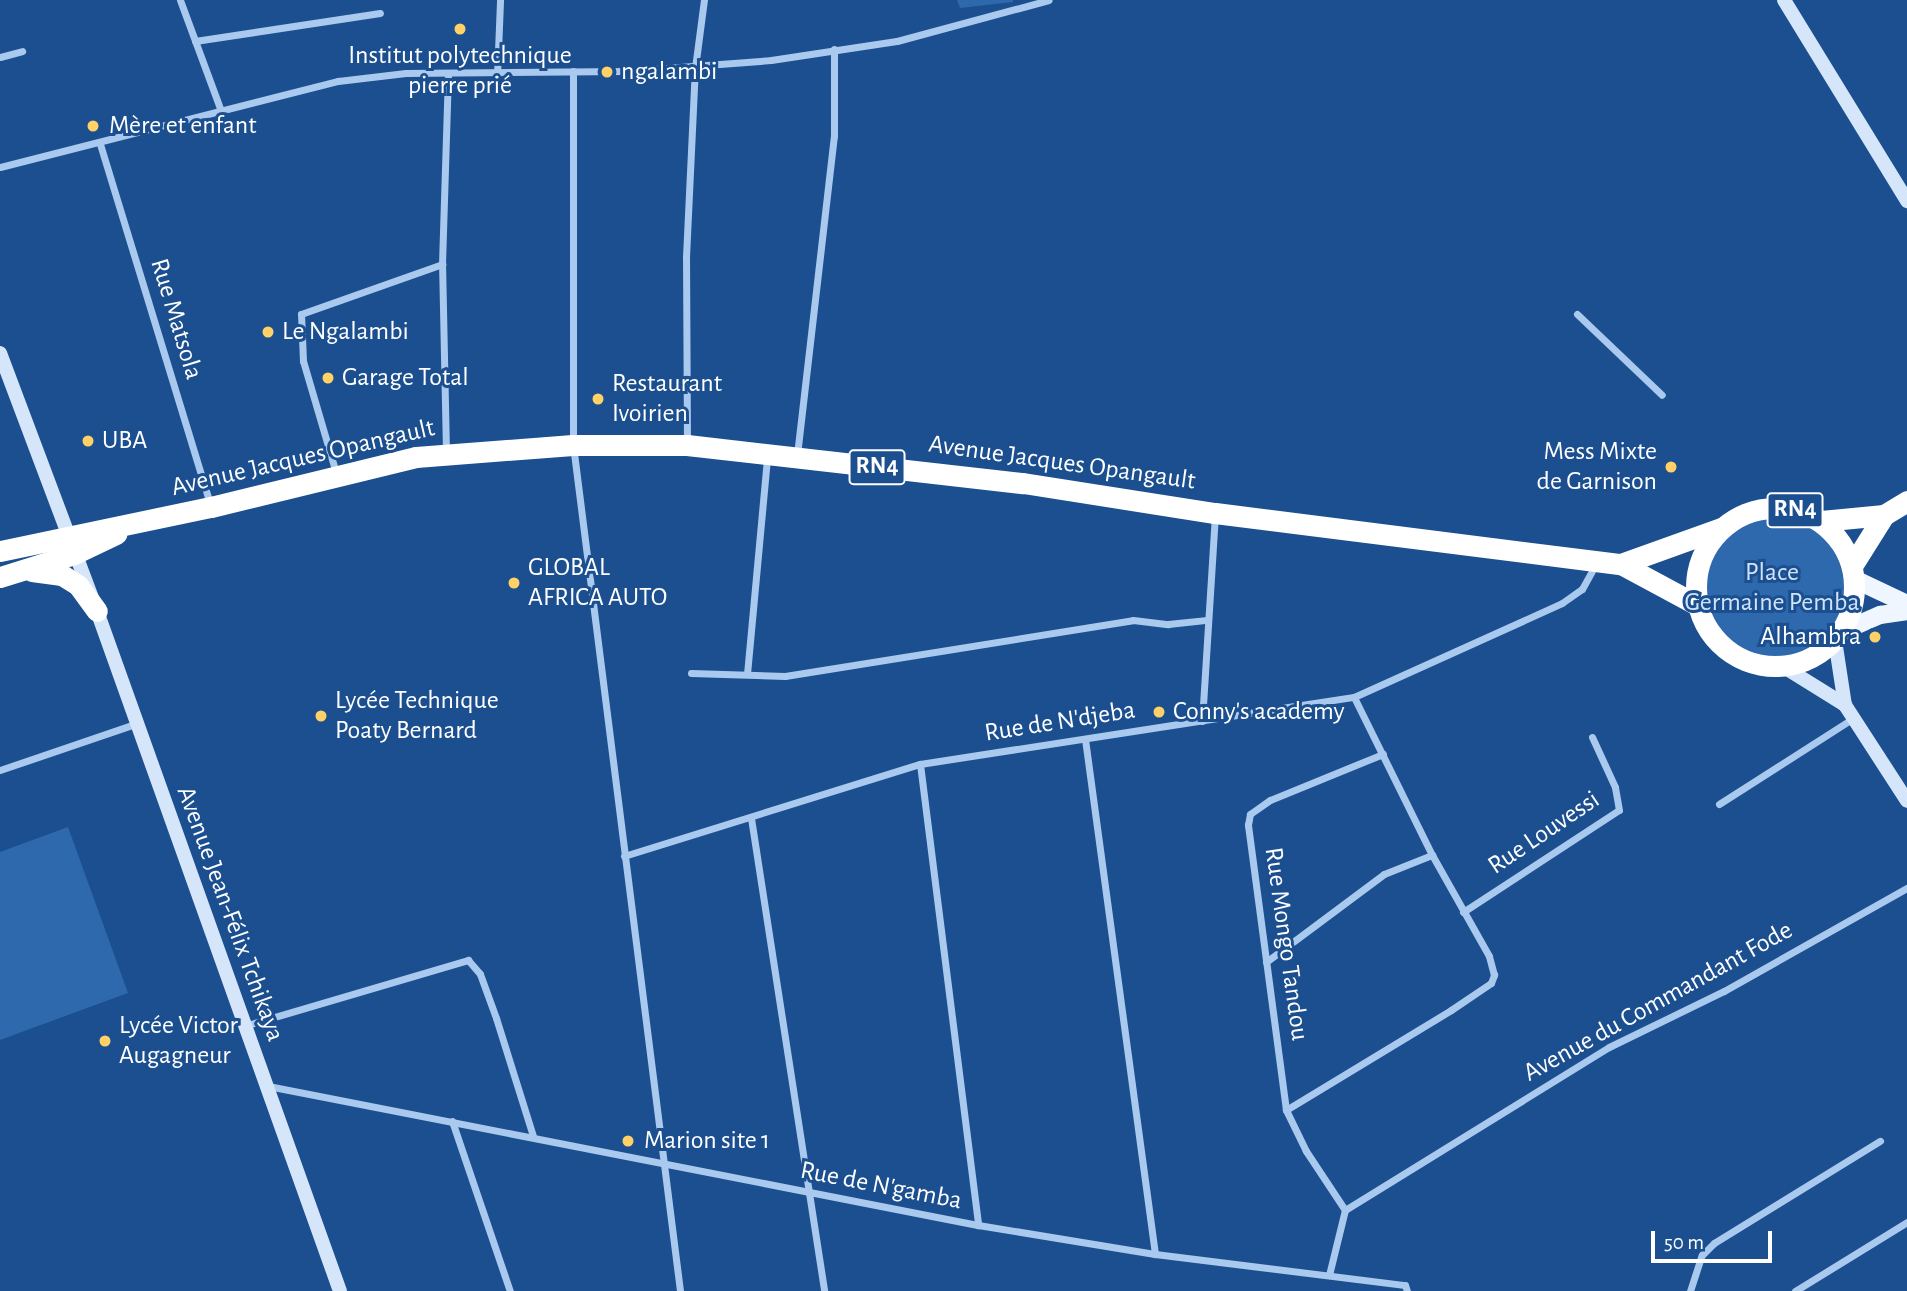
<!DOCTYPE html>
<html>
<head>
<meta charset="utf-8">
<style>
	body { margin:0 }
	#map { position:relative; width:1907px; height:1291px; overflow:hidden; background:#1b4f8f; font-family:"Alegreya Sans",sans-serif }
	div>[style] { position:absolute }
	.green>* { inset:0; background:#2e69ad }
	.round { border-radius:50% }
	.street>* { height:7px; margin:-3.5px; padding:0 3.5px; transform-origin:3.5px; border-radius:3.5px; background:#a9c9ee }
	.secondary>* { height:14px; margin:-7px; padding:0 7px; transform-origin:7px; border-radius:7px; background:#d6e6fa }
	.primary>* { height:18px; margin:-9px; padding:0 9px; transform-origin:9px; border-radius:9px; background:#f0f6ff }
	.highway>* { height:21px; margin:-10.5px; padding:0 10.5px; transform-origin:10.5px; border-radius:10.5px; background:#fff }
	.highway>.ring { margin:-10.5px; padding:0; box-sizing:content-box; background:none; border:21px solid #fff; border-radius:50% }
	.dots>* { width:19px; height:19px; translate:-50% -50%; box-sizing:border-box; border:4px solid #1b4f8f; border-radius:50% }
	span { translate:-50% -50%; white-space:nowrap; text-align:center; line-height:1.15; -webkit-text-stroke:6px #1b4f8f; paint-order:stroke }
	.shield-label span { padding:2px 5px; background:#1b4f8f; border:2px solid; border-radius:5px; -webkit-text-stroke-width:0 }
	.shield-label { font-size:24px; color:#fff; font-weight:700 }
	.poi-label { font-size:26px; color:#fff }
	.left { translate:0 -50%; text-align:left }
	.right { translate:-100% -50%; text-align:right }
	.street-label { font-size:26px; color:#fff }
	.park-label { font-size:26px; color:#cfe3fa }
	.scale { position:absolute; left:1651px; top:1231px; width:121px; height:32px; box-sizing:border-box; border:4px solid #fff; border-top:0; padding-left:9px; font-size:21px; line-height:24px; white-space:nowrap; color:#fff; -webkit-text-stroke:5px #1b4f8f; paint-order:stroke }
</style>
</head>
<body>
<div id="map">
	<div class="green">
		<div style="clip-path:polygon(957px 0,1013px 0,1013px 2px,960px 8px)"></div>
		<div class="round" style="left:1702px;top:517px;width:142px;height:142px"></div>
		<div style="clip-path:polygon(68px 827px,128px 993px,0 1040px,0 852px)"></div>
	</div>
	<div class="street">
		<div style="left:180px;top:0;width:118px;rotate:69.7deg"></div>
		<div style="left:195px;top:41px;width:187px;rotate:-8.6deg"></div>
		<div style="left:0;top:57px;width:23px;rotate:-15deg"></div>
		<div style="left:573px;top:71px;width:374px;rotate:90deg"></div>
		<div style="left:573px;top:445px;width:853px;rotate:82.79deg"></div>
		<div style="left:497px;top:76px;width:76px;rotate:-87.7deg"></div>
		<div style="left:100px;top:144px;width:375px;rotate:73deg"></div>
		<div style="left:0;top:167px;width:349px;rotate:-14.3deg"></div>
		<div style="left:338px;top:81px;width:68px;rotate:-6.7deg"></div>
		<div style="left:406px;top:73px;width:220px;rotate:-0.5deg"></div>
		<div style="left:626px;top:71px;width:145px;rotate:-4.3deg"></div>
		<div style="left:771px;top:60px;width:127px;rotate:-8.6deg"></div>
		<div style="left:897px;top:41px;width:157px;rotate:-15.1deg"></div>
		<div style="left:1577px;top:314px;width:117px;rotate:43.6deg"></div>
		<div style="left:687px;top:444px;width:187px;rotate:-90.3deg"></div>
		<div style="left:686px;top:257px;width:189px;rotate:-87.3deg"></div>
		<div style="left:695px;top:68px;width:69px;rotate:-82.5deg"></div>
		<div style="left:446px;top:452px;width:188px;rotate:-91.2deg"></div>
		<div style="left:442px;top:264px;width:189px;rotate:-88.2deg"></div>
		<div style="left:797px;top:455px;width:321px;rotate:-83.4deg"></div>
		<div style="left:834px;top:136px;width:87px;rotate:-90deg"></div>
		<div style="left:336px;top:473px;width:117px;rotate:-106.4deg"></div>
		<div style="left:303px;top:361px;width:47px;rotate:-92.4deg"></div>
		<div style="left:301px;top:314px;width:150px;rotate:-19.5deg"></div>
		<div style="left:691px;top:673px;width:94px;rotate:1.8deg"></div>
		<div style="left:785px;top:676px;width:352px;rotate:-9.1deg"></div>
		<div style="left:1133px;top:620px;width:35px;rotate:7deg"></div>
		<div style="left:1168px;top:624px;width:37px;rotate:-6deg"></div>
		<div style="left:747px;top:674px;width:217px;rotate:-84.7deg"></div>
		<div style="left:1202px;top:721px;width:204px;rotate:-86.4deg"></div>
		<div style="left:1085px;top:739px;width:520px;rotate:82.26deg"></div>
		<div style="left:920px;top:764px;width:465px;rotate:82.8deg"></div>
		<div style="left:0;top:770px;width:143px;rotate:-18.8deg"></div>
		<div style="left:1719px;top:804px;width:158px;rotate:-32.6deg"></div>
		<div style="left:751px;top:818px;width:479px;rotate:81.2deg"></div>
		<div style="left:624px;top:856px;width:310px;rotate:-17.3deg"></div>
		<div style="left:920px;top:764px;width:439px;rotate:-8.8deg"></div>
		<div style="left:1354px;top:697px;width:228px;rotate:-24.3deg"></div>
		<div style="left:1562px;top:603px;width:24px;rotate:-35deg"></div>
		<div style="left:1582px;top:589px;width:29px;rotate:-61deg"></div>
		<div style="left:1463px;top:912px;width:186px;rotate:-33.2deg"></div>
		<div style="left:1619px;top:810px;width:23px;rotate:-100deg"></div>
		<div style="left:1615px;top:787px;width:55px;rotate:-114.7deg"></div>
		<div style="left:1266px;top:962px;width:147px;rotate:-36.7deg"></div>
		<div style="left:1384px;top:874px;width:52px;rotate:-21.6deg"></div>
		<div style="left:244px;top:1026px;width:234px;rotate:-16.4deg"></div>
		<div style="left:468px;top:960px;width:18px;rotate:49deg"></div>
		<div style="left:480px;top:974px;width:47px;rotate:70deg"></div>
		<div style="left:496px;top:1018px;width:124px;rotate:72.6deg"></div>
		<div style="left:268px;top:1086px;width:723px;rotate:11.08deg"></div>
		<div style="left:978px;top:1225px;width:179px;rotate:9.3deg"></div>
		<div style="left:1155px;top:1254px;width:252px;rotate:7.1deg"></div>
		<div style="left:1405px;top:1285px;width:6px;rotate:72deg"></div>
		<div style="left:1286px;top:1110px;width:193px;rotate:-31.2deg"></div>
		<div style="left:1451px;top:1010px;width:48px;rotate:-34deg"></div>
		<div style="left:1491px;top:983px;width:9px;rotate:-69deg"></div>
		<div style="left:1494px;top:975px;width:20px;rotate:-105deg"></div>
		<div style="left:1489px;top:956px;width:116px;rotate:-119.4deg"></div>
		<div style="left:1432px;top:855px;width:176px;rotate:-116.3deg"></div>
		<div style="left:452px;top:1121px;width:180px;rotate:71.2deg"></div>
		<div style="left:1345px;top:1210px;width:71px;rotate:-123.5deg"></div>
		<div style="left:1306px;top:1151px;width:46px;rotate:-116deg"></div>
		<div style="left:1286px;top:1110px;width:288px;rotate:-97.6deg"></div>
		<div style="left:1248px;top:825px;width:11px;rotate:-80deg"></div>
		<div style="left:1250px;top:814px;width:24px;rotate:-35deg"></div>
		<div style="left:1270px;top:800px;width:122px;rotate:-22.2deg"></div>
		<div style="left:1329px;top:1275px;width:67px;rotate:-76.2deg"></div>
		<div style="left:1345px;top:1210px;width:310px;rotate:-31.7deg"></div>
		<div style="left:1609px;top:1047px;width:128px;rotate:-26deg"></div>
		<div style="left:1724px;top:991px;width:210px;rotate:-29.4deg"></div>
		<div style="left:1690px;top:1291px;width:38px;rotate:-72deg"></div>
		<div style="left:1702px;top:1255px;width:17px;rotate:-45deg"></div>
		<div style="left:1714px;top:1243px;width:195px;rotate:-31.6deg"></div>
		<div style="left:1795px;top:1291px;width:132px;rotate:-31.6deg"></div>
	</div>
	<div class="secondary">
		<div style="left:1784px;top:0;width:236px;rotate:58.5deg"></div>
		<div style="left:0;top:353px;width:276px;rotate:69.4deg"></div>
		<div style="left:97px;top:611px;width:722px;rotate:70.34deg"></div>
		<div style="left:1835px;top:640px;width:66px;rotate:81.3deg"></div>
		<div style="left:1845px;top:705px;width:114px;rotate:57.1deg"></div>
		<div style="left:1784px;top:667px;width:72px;rotate:31.9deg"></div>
	</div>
	<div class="primary">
		<div style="left:1854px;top:579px;width:59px;rotate:25.3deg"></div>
		<div style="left:1841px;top:632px;width:43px;rotate:-23.6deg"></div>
		<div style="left:1880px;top:615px;width:27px;rotate:-8deg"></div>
	</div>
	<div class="highway">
		<div class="ring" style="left:1696px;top:508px;width:137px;height:137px"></div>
		<div style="left:1821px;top:521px;width:63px;rotate:-5.4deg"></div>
		<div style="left:1884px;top:515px;width:27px;rotate:-31deg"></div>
		<div style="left:0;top:551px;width:216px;rotate:-11.8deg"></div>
		<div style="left:211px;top:507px;width:211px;rotate:-13.7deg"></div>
		<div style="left:416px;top:457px;width:157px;rotate:-4.4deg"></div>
		<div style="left:573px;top:445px;width:114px"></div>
		<div style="left:687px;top:445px;width:338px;rotate:6.5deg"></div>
		<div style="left:1023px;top:483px;width:194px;rotate:8.9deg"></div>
		<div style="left:1215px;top:513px;width:409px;rotate:7.2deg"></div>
		<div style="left:1621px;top:564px;width:86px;rotate:28.3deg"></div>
		<div style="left:1621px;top:564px;width:106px;rotate:-19.8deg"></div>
		<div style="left:1852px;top:566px;width:60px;rotate:-57.9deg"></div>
		<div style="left:32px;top:571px;width:30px;rotate:8deg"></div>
		<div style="left:62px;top:575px;width:19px;rotate:32deg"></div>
		<div style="left:78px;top:585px;width:32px;rotate:54deg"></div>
		<div style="left:0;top:577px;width:77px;rotate:-17.3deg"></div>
		<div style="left:74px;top:554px;width:47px;rotate:-25.5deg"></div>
	</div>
	<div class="dots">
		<div style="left:460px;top:29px;background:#ffd166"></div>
		<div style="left:607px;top:72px;background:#ffd166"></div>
		<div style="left:93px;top:126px;background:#ffd166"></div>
		<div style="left:268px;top:332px;background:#ffd166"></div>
		<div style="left:328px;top:378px;background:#ffd166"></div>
		<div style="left:598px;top:399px;background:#ffd166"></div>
		<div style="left:88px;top:441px;background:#ffd166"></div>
		<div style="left:1671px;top:467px;background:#ffd166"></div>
		<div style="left:514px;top:583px;background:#ffd166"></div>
		<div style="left:1875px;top:637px;background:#ffd166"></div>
		<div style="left:1159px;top:712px;background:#ffd166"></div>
		<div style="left:321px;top:716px;background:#ffd166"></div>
		<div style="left:105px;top:1041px;background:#ffd166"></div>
		<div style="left:628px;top:1141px;background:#ffd166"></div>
	</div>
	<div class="shield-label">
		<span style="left:877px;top:467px">RN4</span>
		<span style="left:1795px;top:510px">RN4</span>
	</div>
	<div class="poi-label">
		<span style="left:460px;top:71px">Institut polytechnique<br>pierre prié</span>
		<span class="left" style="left:621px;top:72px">ngalambi</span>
		<span class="left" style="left:109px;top:126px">Mère et enfant</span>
		<span class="left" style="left:282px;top:332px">Le Ngalambi</span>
		<span class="left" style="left:342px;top:378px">Garage Total</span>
		<span class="left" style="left:612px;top:399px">Restaurant<br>Ivoirien</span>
		<span class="left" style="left:102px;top:441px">UBA</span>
		<span class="right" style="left:1657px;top:467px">Mess Mixte<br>de Garnison</span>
		<span class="left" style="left:528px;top:583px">GLOBAL<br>AFRICA AUTO</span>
		<span class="right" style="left:1861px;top:637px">Alhambra</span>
		<span class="left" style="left:335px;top:716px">Lycée Technique<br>Poaty Bernard</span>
		<span class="left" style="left:1173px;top:712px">Conny's academy</span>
		<span class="left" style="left:119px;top:1041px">Lycée Victor<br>Augagneur</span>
		<span class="left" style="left:644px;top:1141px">Marion site 1</span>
	</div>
	<div class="street-label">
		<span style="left:176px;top:319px;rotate:73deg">Rue Matsola</span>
		<span style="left:303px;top:458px;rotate:-13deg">Avenue Jacques Opangault</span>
		<span style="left:1062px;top:463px;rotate:8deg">Avenue Jacques Opangault</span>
		<span style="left:1060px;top:722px;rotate:-9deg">Rue de N'djeba</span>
		<span style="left:1544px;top:833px;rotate:-34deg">Rue Louvessi</span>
		<span style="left:230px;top:914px;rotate:70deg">Avenue Jean-Félix Tchikaya</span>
		<span style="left:1286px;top:944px;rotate:82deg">Rue Mongo Tandou</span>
		<span style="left:1658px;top:1002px;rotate:-29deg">Avenue du Commandant Fode</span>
		<span style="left:881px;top:1186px;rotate:11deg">Rue de N'gamba</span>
	</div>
	<div class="park-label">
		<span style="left:1772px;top:588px">Place<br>Germaine Pemba</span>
	</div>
	<div class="scale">50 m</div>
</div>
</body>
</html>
